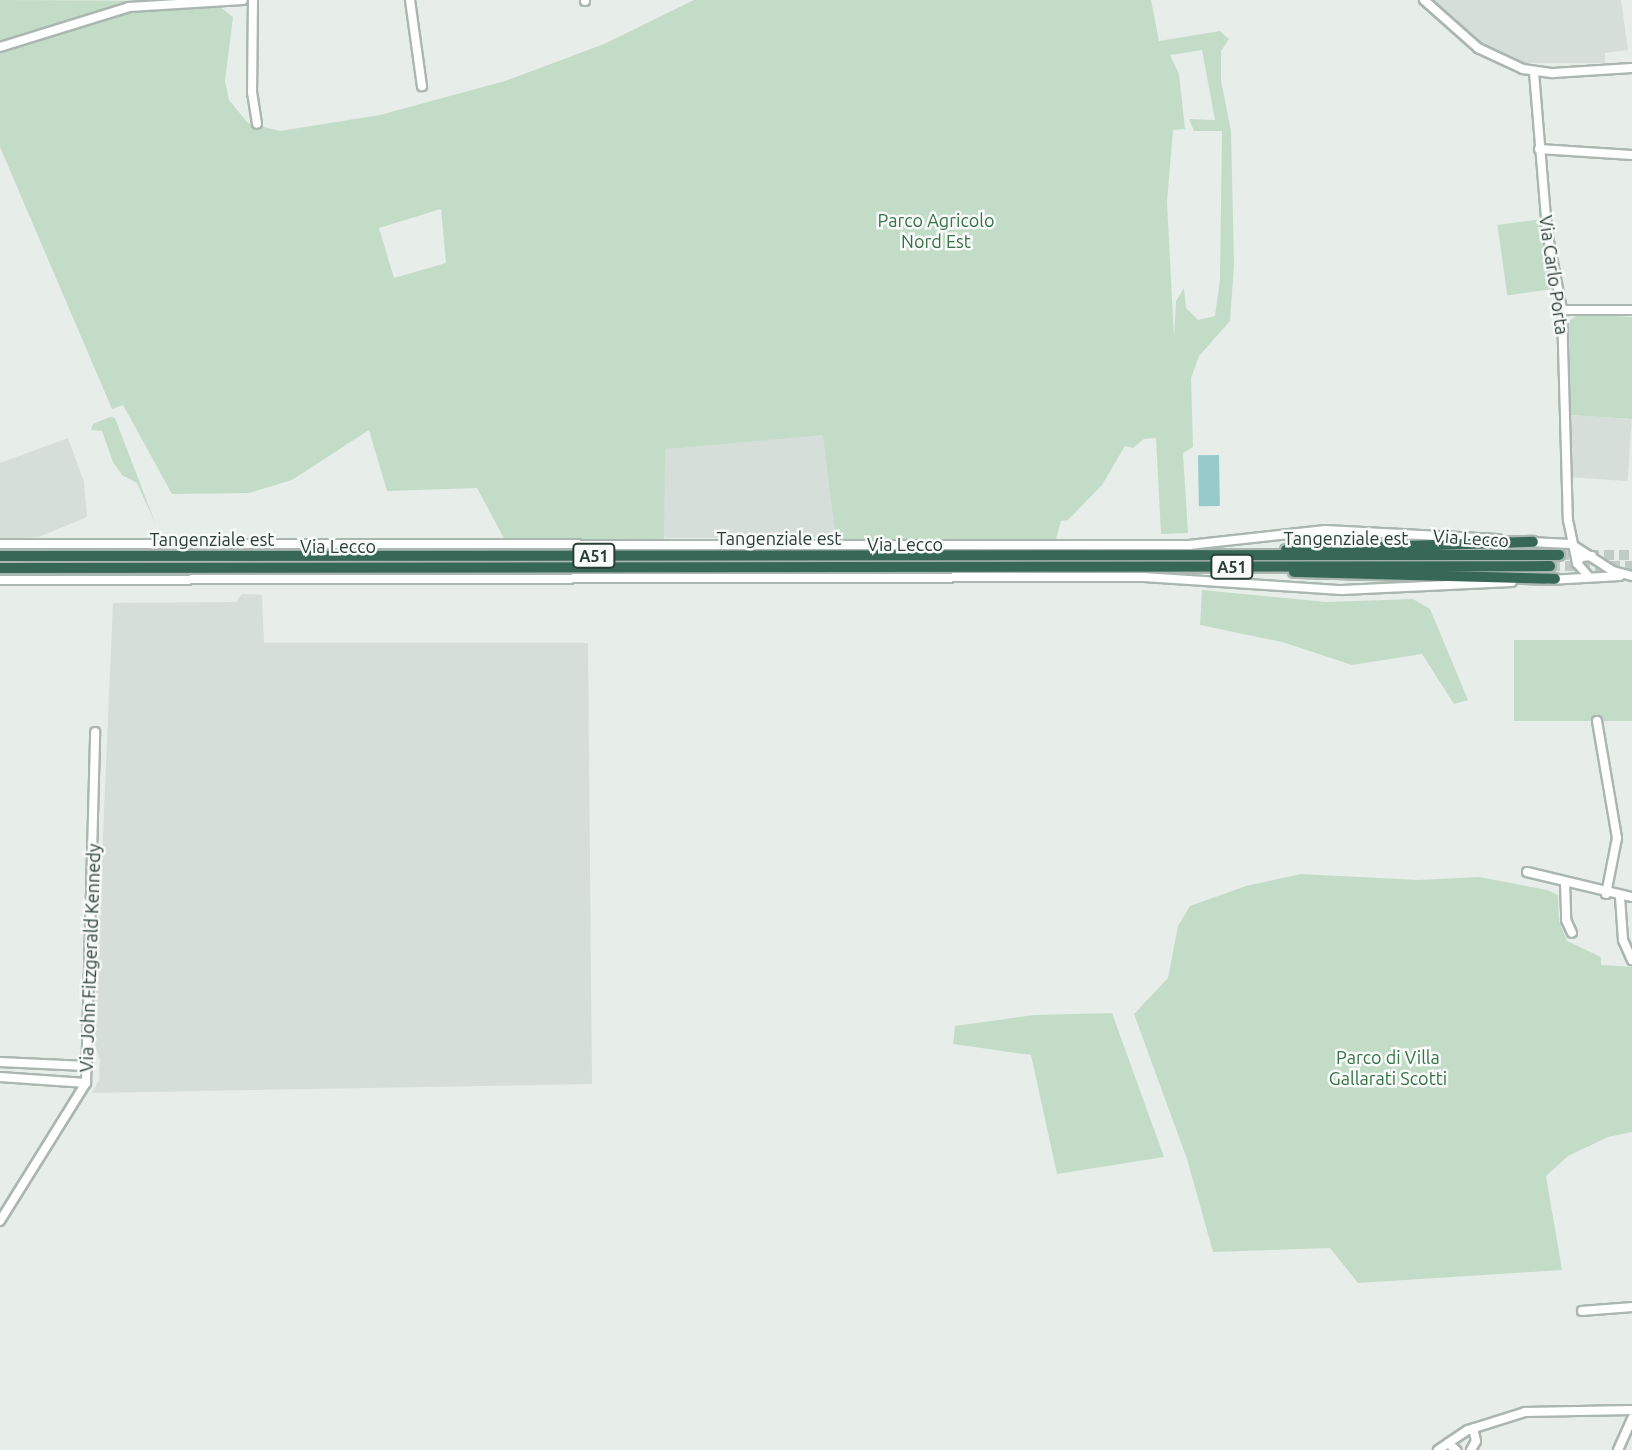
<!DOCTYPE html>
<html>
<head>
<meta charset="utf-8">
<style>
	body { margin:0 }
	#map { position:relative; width:1632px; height:1450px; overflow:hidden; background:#e7eeea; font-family:Ubuntu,sans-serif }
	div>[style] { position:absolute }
	.built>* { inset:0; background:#d5ded9; transform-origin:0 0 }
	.green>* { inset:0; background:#c3dcc7; transform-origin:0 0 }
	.water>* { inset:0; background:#96cacb; transform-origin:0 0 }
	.highway-tunnel>* { height:10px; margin-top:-5px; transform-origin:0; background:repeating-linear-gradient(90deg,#c1cbc6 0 10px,transparent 0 15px) }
	.roads { filter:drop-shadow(2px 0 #aab6b0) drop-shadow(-2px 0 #aab6b0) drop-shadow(0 2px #aab6b0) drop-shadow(0 -2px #aab6b0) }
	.minor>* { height:8px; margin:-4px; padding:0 4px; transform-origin:4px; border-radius:4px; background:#fff }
	.highway>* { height:10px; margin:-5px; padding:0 5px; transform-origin:5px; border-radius:5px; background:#376757 }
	span { translate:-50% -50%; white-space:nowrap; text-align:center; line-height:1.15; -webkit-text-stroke:5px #f7faf9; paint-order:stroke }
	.shield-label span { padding:2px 5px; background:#f7faf9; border:2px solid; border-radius:5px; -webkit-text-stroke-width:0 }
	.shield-label { font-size:16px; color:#283e35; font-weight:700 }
	.park-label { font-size:18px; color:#367145 }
	.street-label { font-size:18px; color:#283e35 }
</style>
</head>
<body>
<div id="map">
	<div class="built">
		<div style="clip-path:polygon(1431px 0,1621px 0,1628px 50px,1605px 53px,1605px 63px,1524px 63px,1488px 48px)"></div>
		<div style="left:1570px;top:415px;width:62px;height:62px;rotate:4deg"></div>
		<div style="clip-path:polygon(886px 417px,909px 538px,666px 538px,652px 527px,663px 446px)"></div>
		<div style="clip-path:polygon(68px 438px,84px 482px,87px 517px,39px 537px,0 539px,0 463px)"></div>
		<div style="clip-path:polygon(242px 594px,262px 595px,264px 643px,588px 643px,592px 1084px,92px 1093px,99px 1080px,100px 1060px,94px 1042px,113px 603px,236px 602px)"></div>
	</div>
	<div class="green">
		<div style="clip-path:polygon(evenodd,0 0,204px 1px,204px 8px,220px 7px,233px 17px,225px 81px,229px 100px,248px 123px,280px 131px,380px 115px,505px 81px,604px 44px,694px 0,1151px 0,1159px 41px,1220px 31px,1229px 39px,1221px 51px,1221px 80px,1231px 131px,1234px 264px,1230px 321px,1199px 356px,1191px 378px,1193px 447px,1183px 453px,1188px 533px,1161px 534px,1156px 438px,1144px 439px,1133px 448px,1125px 446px,1102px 485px,1068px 520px,1061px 521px,1056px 539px,836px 540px,823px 435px,665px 449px,664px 539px,505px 540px,477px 488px,387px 491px,369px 430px,292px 480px,249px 493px,172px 494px,123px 405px,112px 409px,0 147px,0 0,1202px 50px,1215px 120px,1189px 119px,1194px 131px,1222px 131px,1220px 279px,1215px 316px,1198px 320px,1186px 308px,1184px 288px,1176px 301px,1174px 338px,1167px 202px,1173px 130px,1185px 129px,1179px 74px,1170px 55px,1202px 50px,0 0,441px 209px,446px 263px,394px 278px,379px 228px,441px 209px)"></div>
		<div style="left:1541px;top:219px;width:71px;height:44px;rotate:82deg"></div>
		<div style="clip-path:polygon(1579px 314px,1632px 317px,1632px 419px,1570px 415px,1569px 321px)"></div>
		<div style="clip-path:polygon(110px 417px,115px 418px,156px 525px,137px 483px,122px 475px,113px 462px,102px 431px,91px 430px,93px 424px)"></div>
		<div style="clip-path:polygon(1202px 590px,1326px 602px,1413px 599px,1430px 609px,1468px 700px,1454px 704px,1422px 654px,1352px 665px,1282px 642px,1200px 625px)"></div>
		<div style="left:1632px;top:640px;width:81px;height:118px;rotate:90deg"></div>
		<div style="clip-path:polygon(1301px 874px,1418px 880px,1479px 877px,1547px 890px,1558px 895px,1559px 921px,1567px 941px,1601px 957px,1601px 965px,1632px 967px,1632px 1132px,1608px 1137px,1568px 1156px,1546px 1176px,1562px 1270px,1358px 1283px,1330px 1248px,1213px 1252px,1187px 1159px,1134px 1014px,1168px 978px,1178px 926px,1190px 906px,1246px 886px)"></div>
		<div style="clip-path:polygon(1112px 1013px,1164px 1157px,1057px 1174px,1031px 1055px,953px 1044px,955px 1026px,1034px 1015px)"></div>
	</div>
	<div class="water">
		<div style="left:1219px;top:455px;width:51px;height:21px;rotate:89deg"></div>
	</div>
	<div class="highway-tunnel">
		<div style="left:1559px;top:555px;width:73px"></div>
		<div style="left:1550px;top:566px;width:82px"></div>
	</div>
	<div class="roads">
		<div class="minor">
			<div style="left:253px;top:0;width:92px;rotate:90.6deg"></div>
			<div style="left:252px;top:92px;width:32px;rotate:81deg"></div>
			<div style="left:410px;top:0;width:87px;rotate:82.1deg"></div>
			<div style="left:585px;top:0;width:1px;rotate:90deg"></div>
			<div style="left:1424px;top:0;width:72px;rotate:41.6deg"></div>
			<div style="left:1478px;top:48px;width:50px;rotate:25deg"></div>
			<div style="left:1523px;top:69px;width:30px;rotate:8deg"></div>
			<div style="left:1553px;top:73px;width:79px;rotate:-3.6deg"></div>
			<div style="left:0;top:47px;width:135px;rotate:-17.2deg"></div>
			<div style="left:129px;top:7px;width:114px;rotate:-3.5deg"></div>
			<div style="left:1534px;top:72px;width:160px;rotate:85.3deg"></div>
			<div style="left:1547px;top:231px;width:80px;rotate:79.2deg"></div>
			<div style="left:1562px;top:310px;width:210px;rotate:88.4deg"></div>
			<div style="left:1568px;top:520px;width:44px;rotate:78.2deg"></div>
			<div style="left:1539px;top:149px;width:93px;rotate:3.7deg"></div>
			<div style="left:1562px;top:310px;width:70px"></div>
			<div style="left:1529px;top:542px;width:42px;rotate:2.7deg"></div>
			<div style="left:1571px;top:544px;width:50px;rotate:32.7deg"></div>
			<div style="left:1613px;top:571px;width:20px;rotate:15deg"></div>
			<div style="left:0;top:544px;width:1189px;rotate:0.05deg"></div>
			<div style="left:1189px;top:545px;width:137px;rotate:-6.3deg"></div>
			<div style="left:1325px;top:530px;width:173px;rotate:3deg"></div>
			<div style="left:1589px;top:577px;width:18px;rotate:-131deg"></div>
			<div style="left:1577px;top:563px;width:7px;rotate:-56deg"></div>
			<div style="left:1581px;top:557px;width:11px;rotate:-5deg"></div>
			<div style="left:0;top:580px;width:1144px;rotate:-0.15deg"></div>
			<div style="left:1144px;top:577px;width:198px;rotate:3.8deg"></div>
			<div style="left:1342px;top:590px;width:170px;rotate:-2.7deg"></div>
			<div style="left:1549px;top:580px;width:71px;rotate:-3.2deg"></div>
			<div style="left:1597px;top:721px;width:119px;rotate:80.3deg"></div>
			<div style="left:1617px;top:838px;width:57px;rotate:101.1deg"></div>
			<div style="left:1527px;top:872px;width:108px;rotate:13.4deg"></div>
			<div style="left:1565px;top:883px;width:37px;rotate:88deg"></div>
			<div style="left:1566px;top:920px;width:14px;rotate:65deg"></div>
			<div style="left:1620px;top:897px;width:43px;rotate:86deg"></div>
			<div style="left:1623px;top:940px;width:22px;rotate:66deg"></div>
			<div style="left:0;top:1062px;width:86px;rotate:2.7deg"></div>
			<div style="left:0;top:1077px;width:86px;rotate:4deg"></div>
			<div style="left:0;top:1221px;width:163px;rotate:-58.1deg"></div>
			<div style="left:86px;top:1083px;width:351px;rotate:-88.5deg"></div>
			<div style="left:1582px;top:1311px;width:50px;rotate:-4.6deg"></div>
			<div style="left:1448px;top:1443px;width:11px;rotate:41deg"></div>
			<div style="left:1438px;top:1450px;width:36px;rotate:-34deg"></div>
			<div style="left:1468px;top:1430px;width:60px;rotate:-17.5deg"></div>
			<div style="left:1525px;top:1412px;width:107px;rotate:-1.1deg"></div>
			<div style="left:1471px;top:1450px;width:10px;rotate:-61deg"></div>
			<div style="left:1476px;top:1441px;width:13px;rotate:-103deg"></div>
			<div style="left:1618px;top:1450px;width:35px;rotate:-66deg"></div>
		</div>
		<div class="highway">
			<div style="left:1286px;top:550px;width:247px;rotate:-1.9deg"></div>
			<div style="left:0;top:556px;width:1559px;rotate:-0.04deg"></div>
			<div style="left:0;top:568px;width:1550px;rotate:-0.07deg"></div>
			<div style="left:1294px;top:572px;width:261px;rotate:1.5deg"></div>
		</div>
	</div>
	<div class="shield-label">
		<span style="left:594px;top:556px">A51</span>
		<span style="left:1232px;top:567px">A51</span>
	</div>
	<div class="park-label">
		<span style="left:936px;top:231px">Parco Agricolo<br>Nord Est</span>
		<span style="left:1388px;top:1068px">Parco di Villa<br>Gallarati Scotti</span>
	</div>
	<div class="street-label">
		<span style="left:1554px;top:275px;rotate:82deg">Via Carlo Porta</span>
		<span style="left:779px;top:538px">Tangenziale est</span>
		<span style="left:1346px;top:538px">Tangenziale est</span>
		<span style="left:1471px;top:538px;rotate:4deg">Via Lecco</span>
		<span style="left:212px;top:539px">Tangenziale est</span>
		<span style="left:905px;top:544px">Via Lecco</span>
		<span style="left:338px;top:546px">Via Lecco</span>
		<span style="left:90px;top:958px;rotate:-88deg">Via John Fitzgerald Kennedy</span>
	</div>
</div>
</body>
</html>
